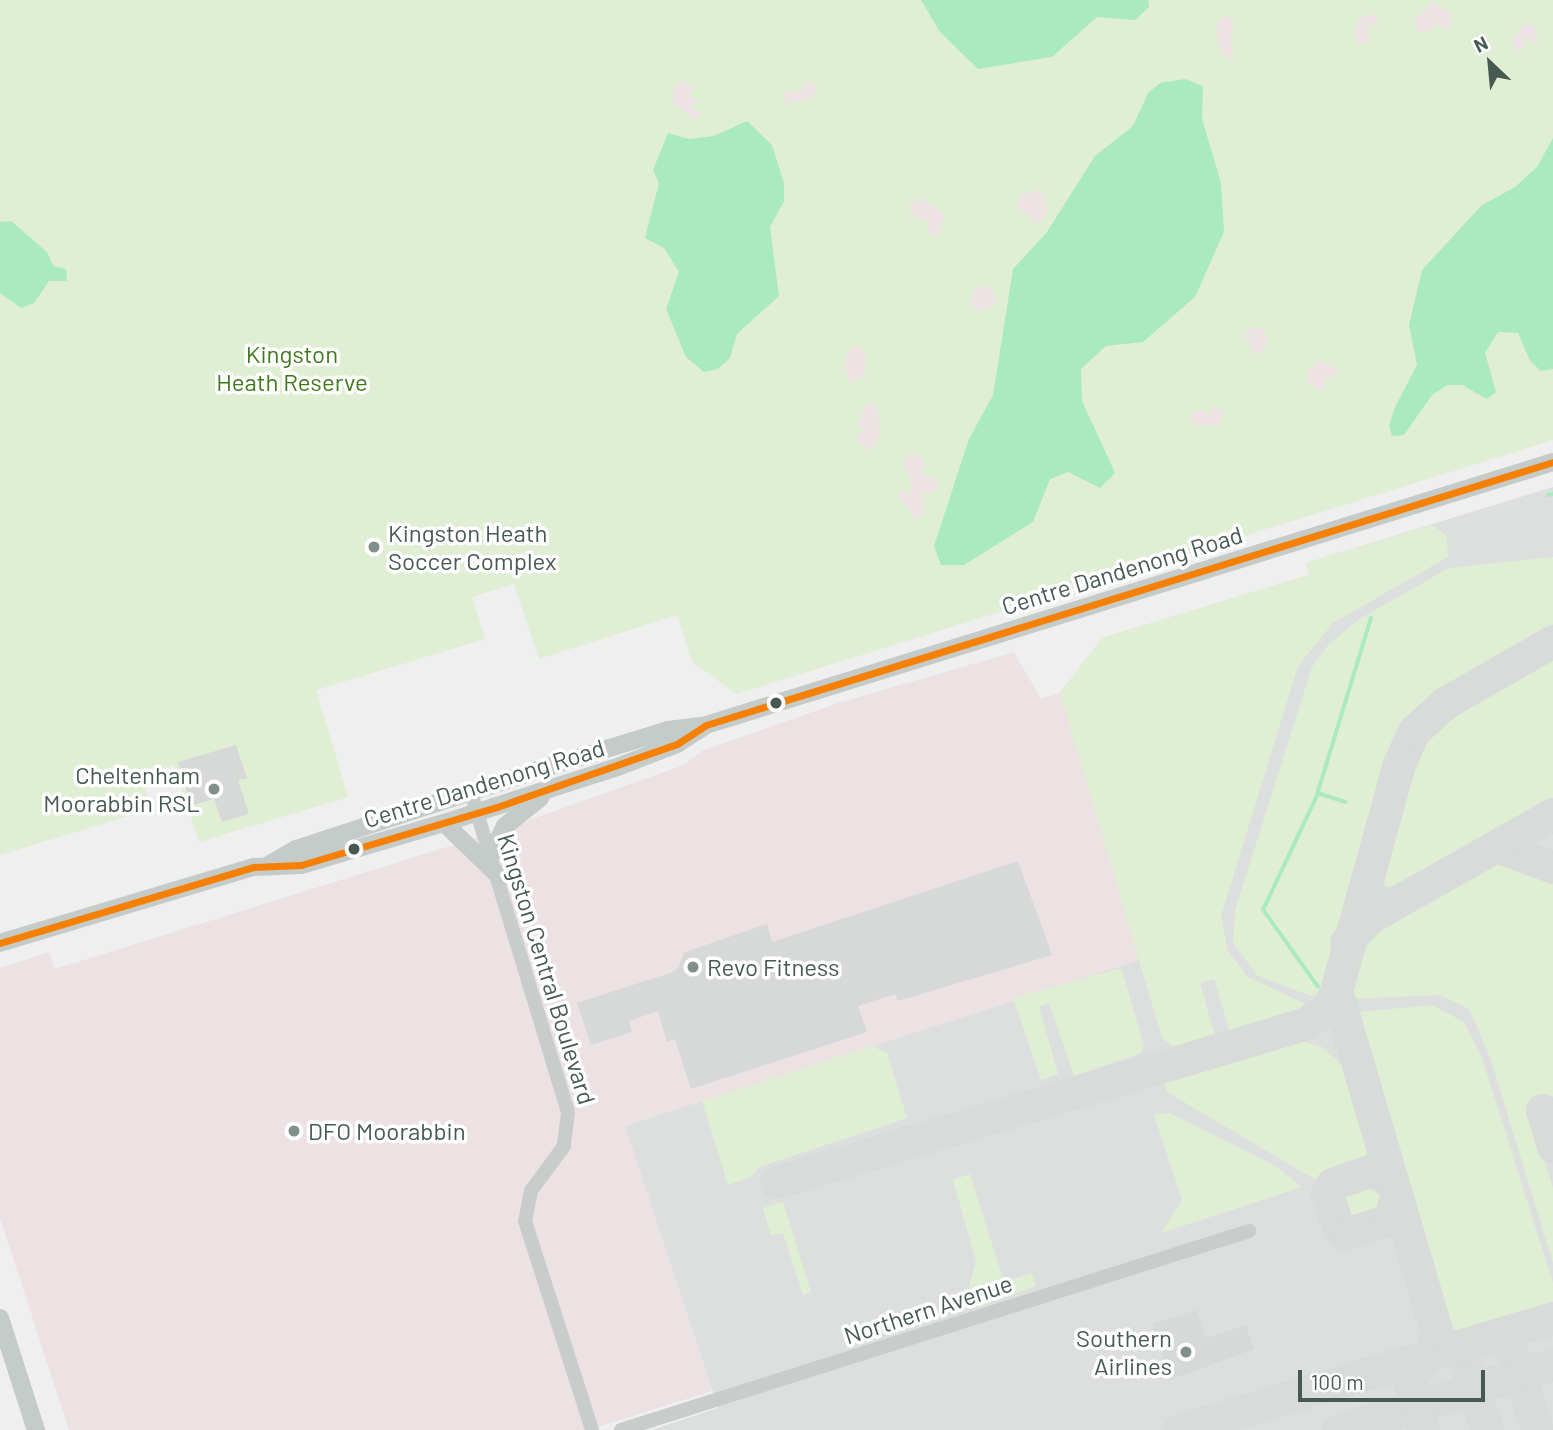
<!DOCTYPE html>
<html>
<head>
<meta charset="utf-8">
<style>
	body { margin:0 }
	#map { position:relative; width:1553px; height:1430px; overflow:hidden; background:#efefef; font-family:Barlow,sans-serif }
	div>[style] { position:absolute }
	.commercial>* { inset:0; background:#ece2e3 }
	.airport>* { inset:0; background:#dcdfde }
	.green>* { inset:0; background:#e0eed4 }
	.sand>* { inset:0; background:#ede3e5 }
	.round { border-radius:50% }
	.water>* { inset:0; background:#aaeabf }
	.stream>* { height:3.5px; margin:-1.75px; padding:0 1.75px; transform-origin:1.75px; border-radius:1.75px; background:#aaeabf }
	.taxiway>* { height:33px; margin:-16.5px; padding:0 16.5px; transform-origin:16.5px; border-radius:16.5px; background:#d9dbda }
	.building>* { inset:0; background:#d7d8d8 }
	.minor>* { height:14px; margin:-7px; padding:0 7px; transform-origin:7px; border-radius:7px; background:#c8cdcb }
	.major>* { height:18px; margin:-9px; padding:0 9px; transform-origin:9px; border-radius:9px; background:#c4cbc9 }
	.bus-1>* { height:7px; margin:-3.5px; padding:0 3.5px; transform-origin:3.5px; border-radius:3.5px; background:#f68004 }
	.dots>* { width:19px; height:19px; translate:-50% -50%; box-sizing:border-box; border:4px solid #fff; border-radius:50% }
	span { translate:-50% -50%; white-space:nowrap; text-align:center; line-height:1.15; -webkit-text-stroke:7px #fff; paint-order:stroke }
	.park-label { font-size:24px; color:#3e791a }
	.poi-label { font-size:24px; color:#475a52 }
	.left { translate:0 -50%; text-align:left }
	.right { translate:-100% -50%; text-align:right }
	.street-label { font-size:24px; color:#475a52 }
	.north { position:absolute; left:1455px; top:28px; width:70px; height:70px; -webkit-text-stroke:5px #fff; paint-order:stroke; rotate:334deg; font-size:19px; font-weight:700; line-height:28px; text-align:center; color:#475a52 }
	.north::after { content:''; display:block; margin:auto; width:24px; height:32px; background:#475a52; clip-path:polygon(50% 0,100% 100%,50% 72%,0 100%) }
	.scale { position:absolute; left:1298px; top:1370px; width:187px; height:32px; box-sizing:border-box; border:4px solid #475a52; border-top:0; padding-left:9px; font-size:21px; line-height:24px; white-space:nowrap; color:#475a52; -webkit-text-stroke:5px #fff; paint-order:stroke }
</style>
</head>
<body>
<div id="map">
	<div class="commercial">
		<div style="clip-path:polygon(1014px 652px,1041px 699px,1060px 693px,1139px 960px,625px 1126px,712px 1391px,588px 1430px,69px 1430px,0 1218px,0 968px,49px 952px,55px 969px,495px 832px,684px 765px,702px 751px,838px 703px)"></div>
	</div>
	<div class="airport">
		<div style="clip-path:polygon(1553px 487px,1553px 1430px,651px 1430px,718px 1408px,625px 1126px,1139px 960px,1060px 693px,1102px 638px,1309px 575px,1306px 563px)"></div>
	</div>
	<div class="green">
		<div style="clip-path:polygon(0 0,1553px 0,1553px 440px,736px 694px,692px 662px,677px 615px,539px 659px,514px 584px,472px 597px,485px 639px,316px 690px,348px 797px,199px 842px,174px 765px,141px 776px,151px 809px,0 855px)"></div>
		<div style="clip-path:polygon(1432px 525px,1447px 536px,1448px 557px,1333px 623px,1298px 666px,1221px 916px,1228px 951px,1248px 977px,1312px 1007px,1231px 1036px,1214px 979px,1200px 983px,1216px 1040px,1176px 1049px,1162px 1038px,1060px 693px,1102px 638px,1309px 575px,1306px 563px)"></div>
		<div style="clip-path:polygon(1553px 557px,1553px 630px,1429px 703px,1403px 732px,1321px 994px,1311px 996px,1258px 976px,1233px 943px,1235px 910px,1312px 667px,1328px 645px,1361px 618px,1449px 568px)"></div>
		<div style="clip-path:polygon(1553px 651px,1553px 802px,1414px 883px,1396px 889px,1386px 886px,1378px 867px,1419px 740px,1441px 717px)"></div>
		<div style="clip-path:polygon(1514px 861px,1553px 877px,1553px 1096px,1529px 1110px,1553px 1188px,1553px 1263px,1490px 1057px,1469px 1009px,1440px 995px,1346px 999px,1354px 954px,1377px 926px,1488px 862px)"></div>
		<div style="clip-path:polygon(1121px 968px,1144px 1045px,1141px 1053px,1074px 1076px,1049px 1003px,1039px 1007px,1058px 1074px,1041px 1080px,1013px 998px)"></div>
		<div style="clip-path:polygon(1432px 1005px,1464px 1022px,1482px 1058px,1553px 1283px,1553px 1305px,1465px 1333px,1449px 1327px,1440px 1312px,1348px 1013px)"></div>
		<div style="clip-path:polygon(1298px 1040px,1322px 1047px,1341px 1064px,1368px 1145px,1367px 1160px,1314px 1179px,1167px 1092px,1164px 1080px)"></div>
		<div style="clip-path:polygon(872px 1046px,887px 1053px,907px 1118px,759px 1167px,751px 1177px,728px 1185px,702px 1101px)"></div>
		<div style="clip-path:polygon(1169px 1113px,1274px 1165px,1302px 1187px,1161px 1233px,1182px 1200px,1154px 1115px)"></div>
		<div style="clip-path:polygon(970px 1174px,1004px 1282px,1032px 1273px,1036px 1286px,975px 1308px,968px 1292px,976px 1261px,953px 1180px)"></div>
		<div style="clip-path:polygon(1367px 1182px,1382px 1190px,1382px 1208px,1354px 1222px,1343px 1189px)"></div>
		<div style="clip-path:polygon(783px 1202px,811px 1292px,803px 1295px,783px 1233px,771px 1236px,763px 1208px)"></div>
	</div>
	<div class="sand">
		<div style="clip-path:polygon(1434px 2px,1451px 14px,1451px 25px,1444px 29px,1435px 23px,1429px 31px,1417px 31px,1414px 19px)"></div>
		<div style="clip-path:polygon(1372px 14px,1380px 22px,1366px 29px,1370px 41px,1359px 43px,1354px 33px,1361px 17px)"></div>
		<div style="clip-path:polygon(1224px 16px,1234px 20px,1230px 39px,1235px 52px,1227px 59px,1218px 46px,1217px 24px)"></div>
		<div style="clip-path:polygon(1524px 23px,1535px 26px,1539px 37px,1531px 42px,1523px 36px,1525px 44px,1519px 52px,1511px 43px)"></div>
		<div style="clip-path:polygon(685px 81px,692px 88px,688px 97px,697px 100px,691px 108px,701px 114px,695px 120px,673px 103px,674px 87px)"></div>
		<div style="clip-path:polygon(808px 81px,816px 85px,815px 96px,786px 105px,785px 91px,799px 93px)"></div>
		<div style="clip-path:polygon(1042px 190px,1047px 215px,1037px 224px,1016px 205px,1021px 195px)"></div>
		<div style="clip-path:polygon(921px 198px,945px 214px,938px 235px,928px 235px,928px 221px,910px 214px,911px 203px)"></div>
		<div class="round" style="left:971px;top:286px;width:24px;height:24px"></div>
		<div style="clip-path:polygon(1251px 327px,1263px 330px,1268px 341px,1260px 355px,1249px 351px,1251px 343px,1244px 337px)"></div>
		<div style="clip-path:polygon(856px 346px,865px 352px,866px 373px,851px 384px,845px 368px,848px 351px)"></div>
		<div style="clip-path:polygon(1320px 360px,1339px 371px,1334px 378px,1324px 375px,1326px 386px,1319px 390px,1309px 384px,1307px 373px)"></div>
		<div style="clip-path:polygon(867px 403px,876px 406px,880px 428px,877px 444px,868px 450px,855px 437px,866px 427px,857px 425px)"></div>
		<div style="clip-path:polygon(1214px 406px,1224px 412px,1219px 425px,1191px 425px,1193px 413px,1204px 410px,1207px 415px)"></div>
		<div style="clip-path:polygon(908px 454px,923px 457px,922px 474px,938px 480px,933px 493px,921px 492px,925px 513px,916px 519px,898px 496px,903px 489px,911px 495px,910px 477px,903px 467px)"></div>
	</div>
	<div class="water">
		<div style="clip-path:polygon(921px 0,1148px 0,1149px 7px,1135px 20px,1097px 17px,1052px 57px,978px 69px,940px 32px)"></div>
		<div style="clip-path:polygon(1185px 79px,1203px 86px,1202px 119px,1221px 183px,1224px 232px,1195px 297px,1143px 342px,1106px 346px,1081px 369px,1082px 401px,1115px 473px,1100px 488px,1068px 472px,1050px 479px,1033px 522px,964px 565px,941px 565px,934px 546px,969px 439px,993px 395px,1013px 269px,1047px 232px,1095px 156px,1133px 126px,1148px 93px,1160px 83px)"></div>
		<div style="clip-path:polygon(747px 121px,772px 145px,784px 183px,784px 201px,770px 227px,779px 296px,737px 334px,730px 358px,718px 369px,704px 372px,686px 357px,666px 309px,679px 272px,664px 248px,645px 238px,659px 183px,653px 170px,668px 133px,689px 139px,714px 136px)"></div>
		<div style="clip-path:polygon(1553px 138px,1553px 369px,1541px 371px,1530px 361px,1518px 333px,1498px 332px,1485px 353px,1496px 392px,1487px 399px,1462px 385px,1447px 385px,1432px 395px,1404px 435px,1392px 436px,1389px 426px,1395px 407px,1417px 365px,1409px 325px,1422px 270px,1481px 206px,1515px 187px,1537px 167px)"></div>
		<div style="clip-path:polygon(11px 221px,47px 252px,53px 266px,66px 269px,67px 281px,49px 281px,34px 303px,21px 308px,0 293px,0 222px)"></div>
	</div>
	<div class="stream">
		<div style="left:1548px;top:495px;width:5px;rotate:-11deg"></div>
		<div style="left:1318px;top:793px;width:29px;rotate:18deg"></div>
		<div style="left:1318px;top:987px;width:95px;rotate:-125.5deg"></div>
		<div style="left:1263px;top:910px;width:124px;rotate:-64.7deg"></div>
		<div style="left:1316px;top:798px;width:188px;rotate:-73deg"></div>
	</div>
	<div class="taxiway">
		<div style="left:1496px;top:846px;width:61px;rotate:20.2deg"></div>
		<div style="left:1346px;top:942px;width:35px;rotate:-46deg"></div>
		<div style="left:1370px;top:917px;width:210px;rotate:-29.4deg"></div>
		<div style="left:1542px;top:1110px;width:38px;rotate:73deg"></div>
		<div style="left:776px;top:1182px;width:551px;rotate:-16.66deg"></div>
		<div style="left:1304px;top:1024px;width:27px;rotate:-33deg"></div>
		<div style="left:1327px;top:1009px;width:20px;rotate:-63deg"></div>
		<div style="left:1391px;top:1182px;width:22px;rotate:-148deg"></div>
		<div style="left:1372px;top:1170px;width:42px;rotate:160.7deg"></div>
		<div style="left:1332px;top:1184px;width:12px;rotate:114deg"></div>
		<div style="left:1327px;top:1195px;width:37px;rotate:71deg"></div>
		<div style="left:1339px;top:1230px;width:8px;rotate:30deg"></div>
		<div style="left:1346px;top:1234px;width:44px;rotate:-18.4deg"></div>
		<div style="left:1388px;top:1220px;width:22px;rotate:-69deg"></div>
		<div style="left:1512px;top:1352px;width:82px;rotate:72.2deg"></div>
		<div style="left:1467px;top:1368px;width:65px;rotate:72.1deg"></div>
		<div style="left:1179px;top:1430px;width:390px;rotate:-16.7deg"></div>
		<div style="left:1338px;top:1430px;width:225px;rotate:-17.1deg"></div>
		<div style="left:1423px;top:1430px;width:51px;rotate:-105.9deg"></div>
		<div style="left:1409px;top:1381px;width:43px;rotate:-54.5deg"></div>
		<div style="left:1434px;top:1346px;width:16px;rotate:-83deg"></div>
		<div style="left:1436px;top:1330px;width:353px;rotate:-106.4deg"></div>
		<div style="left:1336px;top:991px;width:236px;rotate:-74.5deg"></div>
		<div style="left:1399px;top:764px;width:36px;rotate:-66deg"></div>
		<div style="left:1414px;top:731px;width:42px;rotate:-42.1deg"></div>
		<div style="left:1445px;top:703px;width:125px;rotate:-29.9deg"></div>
	</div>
	<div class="building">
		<div style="clip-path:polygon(236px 745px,247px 778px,238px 780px,249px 814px,222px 822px,214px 799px,191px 806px,178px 762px)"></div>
		<div style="clip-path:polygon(1018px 861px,1052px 955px,898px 1001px,895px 994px,858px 1006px,867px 1032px,691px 1089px,675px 1039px,667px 1042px,658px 1011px,629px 1021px,632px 1032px,591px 1045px,577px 1003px,676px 971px,685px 952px,767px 924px,772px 942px)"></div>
		<div style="clip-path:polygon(1197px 1310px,1206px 1338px,1246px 1325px,1254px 1349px,1170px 1380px,1153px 1324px)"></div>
	</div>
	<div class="minor">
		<div style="left:471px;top:793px;width:333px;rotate:73.1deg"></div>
		<div style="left:568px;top:1112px;width:34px;rotate:97deg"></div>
		<div style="left:564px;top:1146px;width:56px;rotate:126.3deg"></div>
		<div style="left:531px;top:1191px;width:31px;rotate:101deg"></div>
		<div style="left:525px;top:1221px;width:219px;rotate:72.2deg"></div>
		<div style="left:621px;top:1430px;width:659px;rotate:-17.58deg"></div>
	</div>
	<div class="major">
		<div style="left:444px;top:823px;width:74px;rotate:43.9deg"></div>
		<div style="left:491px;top:855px;width:32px;rotate:-64deg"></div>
		<div style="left:505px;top:826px;width:45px;rotate:-38.7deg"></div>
		<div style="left:270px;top:864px;width:30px;rotate:-30deg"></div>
		<div style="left:296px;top:849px;width:255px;rotate:-18.1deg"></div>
		<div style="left:538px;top:770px;width:136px;rotate:-17.1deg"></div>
		<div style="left:668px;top:730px;width:38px;rotate:-7deg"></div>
		<div style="left:706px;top:725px;width:887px;rotate:-17.25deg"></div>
		<div style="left:0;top:943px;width:265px;rotate:-16.7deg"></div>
		<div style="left:254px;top:867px;width:47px;rotate:-2.4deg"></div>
		<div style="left:301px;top:865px;width:149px;rotate:-16.4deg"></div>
		<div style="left:444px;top:823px;width:185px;rotate:-17.9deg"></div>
		<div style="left:620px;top:766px;width:61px;rotate:-21.1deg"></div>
		<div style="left:677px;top:744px;width:31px;rotate:-33deg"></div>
		<div style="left:0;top:1318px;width:118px;rotate:72.2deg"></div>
	</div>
	<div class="bus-1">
		<div style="left:0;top:943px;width:265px;rotate:-16.7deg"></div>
		<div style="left:254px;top:867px;width:47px;rotate:-2.4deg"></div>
		<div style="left:301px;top:865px;width:204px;rotate:-16.5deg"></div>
		<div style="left:497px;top:807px;width:191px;rotate:-19.3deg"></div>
		<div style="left:677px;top:744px;width:35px;rotate:-33deg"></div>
		<div style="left:706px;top:725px;width:887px;rotate:-17.25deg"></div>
	</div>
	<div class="dots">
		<div style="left:374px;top:547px;background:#828e89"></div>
		<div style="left:776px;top:703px;background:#475a52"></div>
		<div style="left:214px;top:789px;background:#828e89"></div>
		<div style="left:354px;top:849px;background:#475a52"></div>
		<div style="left:693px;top:967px;background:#828e89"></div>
		<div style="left:294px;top:1131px;background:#828e89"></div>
		<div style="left:1186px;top:1352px;background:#828e89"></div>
	</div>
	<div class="park-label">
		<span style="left:292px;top:368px">Kingston<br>Heath Reserve</span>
	</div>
	<div class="poi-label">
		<span class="left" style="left:388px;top:547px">Kingston Heath<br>Soccer Complex</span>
		<span class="right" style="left:200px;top:789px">Cheltenham<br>Moorabbin RSL</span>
		<span class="left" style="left:707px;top:967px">Revo Fitness</span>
		<span class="left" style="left:308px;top:1131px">DFO Moorabbin</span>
		<span class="right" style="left:1172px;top:1352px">Southern<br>Airlines</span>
	</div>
	<div class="street-label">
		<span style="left:1122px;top:570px;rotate:-17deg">Centre Dandenong Road</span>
		<span style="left:484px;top:783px;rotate:-17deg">Centre Dandenong Road</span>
		<span style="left:547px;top:969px;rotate:73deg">Kingston Central Boulevard</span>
		<span style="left:928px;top:1309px;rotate:-18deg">Northern Avenue</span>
	</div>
	<div class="north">N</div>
	<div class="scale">100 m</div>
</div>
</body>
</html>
